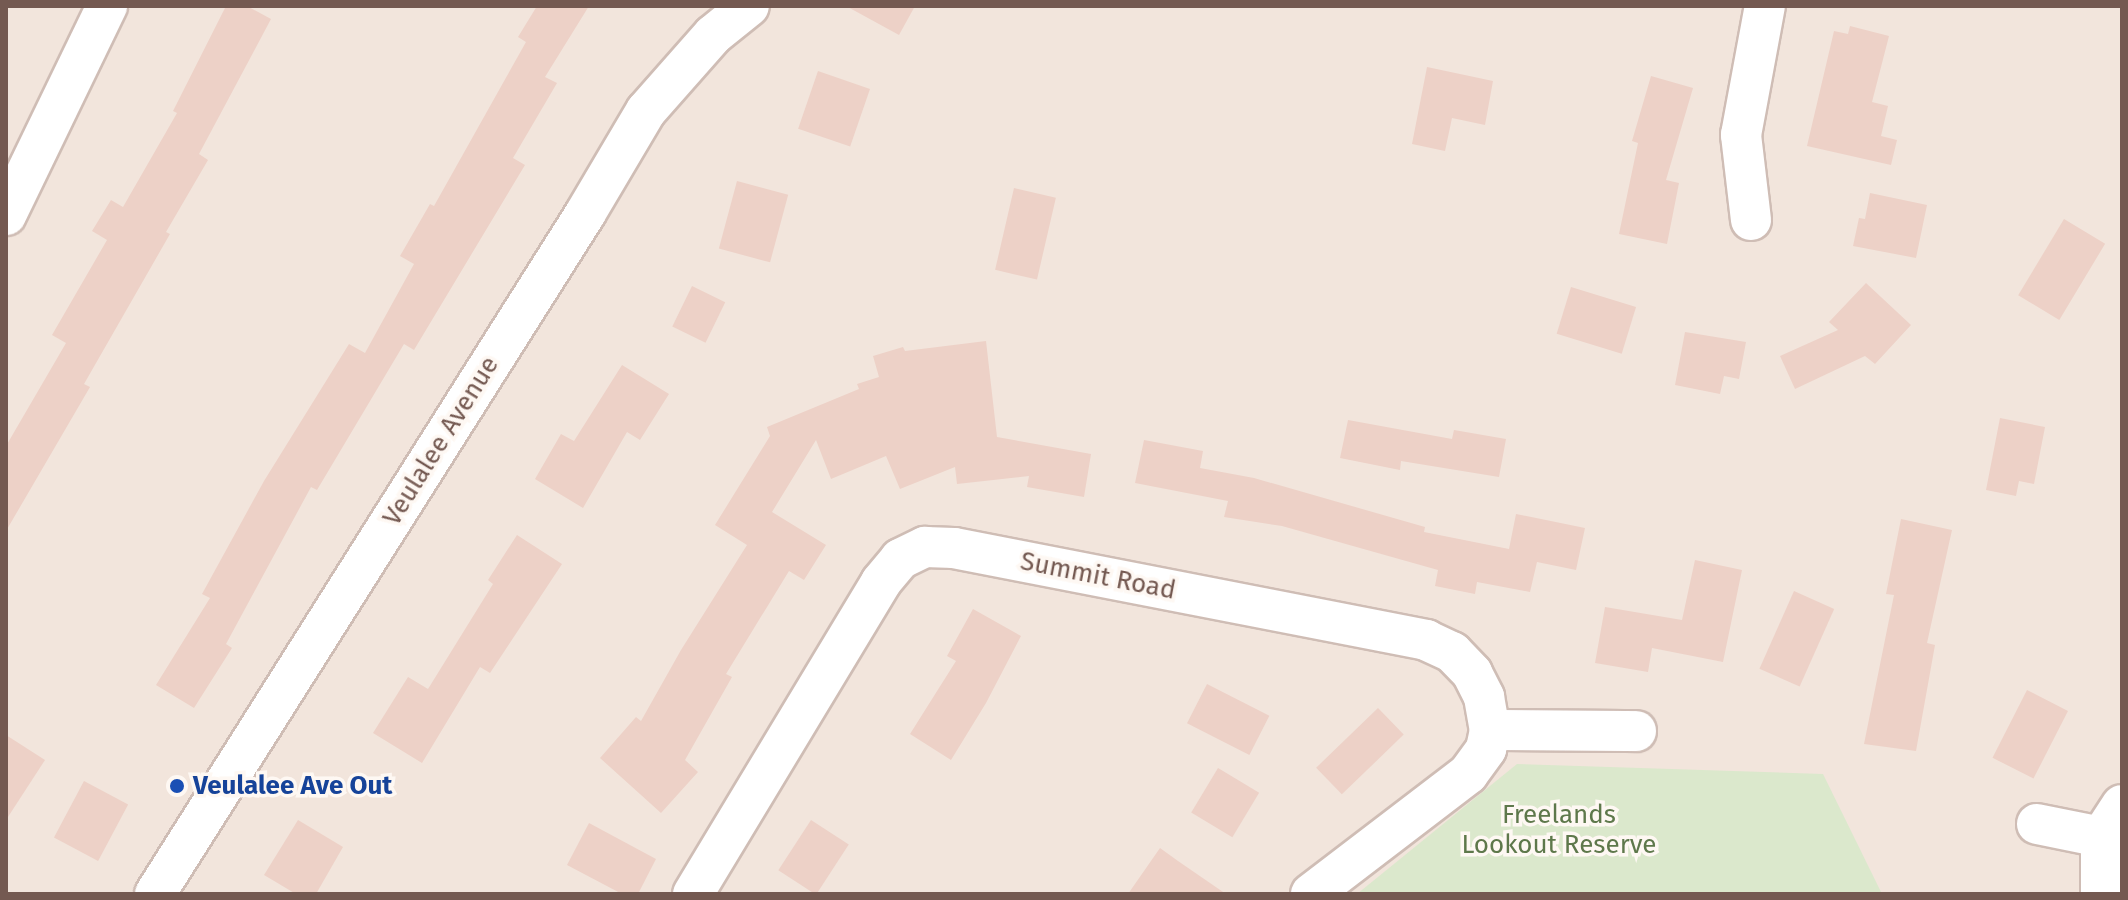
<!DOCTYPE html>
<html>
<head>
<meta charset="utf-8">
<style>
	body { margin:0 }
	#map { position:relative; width:2128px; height:900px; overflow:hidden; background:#fbf3ed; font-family:"Fira Sans",sans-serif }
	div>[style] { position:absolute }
	.residential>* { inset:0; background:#f2e5dc; transform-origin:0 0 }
	.green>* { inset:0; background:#dbe8cc }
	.building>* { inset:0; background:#edd1c7; transform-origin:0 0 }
	.roads { filter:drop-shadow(2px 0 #cfbdb5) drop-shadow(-2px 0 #cfbdb5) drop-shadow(0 2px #cfbdb5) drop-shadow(0 -2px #cfbdb5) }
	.minor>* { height:40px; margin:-20px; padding:0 20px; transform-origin:20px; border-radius:20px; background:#fff }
	.dots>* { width:22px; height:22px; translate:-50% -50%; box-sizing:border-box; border:4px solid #fef8f3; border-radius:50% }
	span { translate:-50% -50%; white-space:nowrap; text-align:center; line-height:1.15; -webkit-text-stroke:7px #fef8f3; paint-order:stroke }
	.street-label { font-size:26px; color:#745951 }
	.transit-label { font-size:26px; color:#164399; font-weight:700 }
	.left { translate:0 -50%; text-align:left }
	.park-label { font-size:26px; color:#5e784b }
	.frame { position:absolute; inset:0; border:8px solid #745951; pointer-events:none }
</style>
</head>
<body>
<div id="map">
	<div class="residential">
		<div style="left:6px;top:6px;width:2116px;height:888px"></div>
	</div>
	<div class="green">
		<div style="clip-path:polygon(1517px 764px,1823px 774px,1882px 894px,1357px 894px)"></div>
	</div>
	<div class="building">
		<div style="clip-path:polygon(226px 6px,247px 6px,271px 19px,199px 154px,208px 160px,166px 232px,170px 234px,84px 384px,90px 387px,6px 531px,6px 446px,66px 343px,52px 335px,107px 240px,92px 231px,111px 200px,123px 207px,177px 113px,173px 111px)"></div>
		<div style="clip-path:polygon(537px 6px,589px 6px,545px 77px,557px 83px,513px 158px,525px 165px,414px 350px,404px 344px,317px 490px,311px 487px,226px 644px,232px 648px,194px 708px,156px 685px,210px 598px,202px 594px,264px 481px,349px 344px,365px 353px,414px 264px,400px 256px,430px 204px,434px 206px,526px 42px,518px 37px)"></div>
		<div style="clip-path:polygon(846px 6px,915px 6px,899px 35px)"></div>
		<div style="clip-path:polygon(1850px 26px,1889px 36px,1872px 102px,1888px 106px,1881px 136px,1897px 140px,1891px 165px,1807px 146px,1834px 31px,1848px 34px)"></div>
		<div style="clip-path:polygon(1427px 67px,1493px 81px,1485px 125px,1452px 118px,1445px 151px,1412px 144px)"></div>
		<div style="left:818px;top:71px;width:55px;height:61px;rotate:19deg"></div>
		<div style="clip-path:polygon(1651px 76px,1693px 88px,1666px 180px,1679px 183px,1667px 244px,1619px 234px,1638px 143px,1632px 141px)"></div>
		<div style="left:737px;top:181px;width:53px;height:70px;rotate:15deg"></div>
		<div style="left:1014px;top:188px;width:43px;height:84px;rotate:13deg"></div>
		<div style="clip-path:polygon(1870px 193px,1927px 205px,1916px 258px,1853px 246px,1859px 218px,1865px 219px)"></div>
		<div style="left:2064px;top:219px;width:48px;height:89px;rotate:31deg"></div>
		<div style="clip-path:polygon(1866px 283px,1911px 325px,1875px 364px,1865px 356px,1795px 389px,1780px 356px,1838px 330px,1829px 322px)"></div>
		<div style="left:692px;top:286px;width:37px;height:45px;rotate:26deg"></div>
		<div style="left:1571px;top:287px;width:68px;height:49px;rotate:17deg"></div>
		<div style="clip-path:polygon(1685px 332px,1746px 342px,1739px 379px,1724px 376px,1720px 394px,1675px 385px)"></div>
		<div style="clip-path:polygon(986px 341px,997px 437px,1091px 454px,1084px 497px,1027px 487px,1029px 476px,957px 484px,955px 467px,900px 489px,886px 456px,831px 479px,816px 440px,772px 512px,826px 545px,804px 580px,789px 571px,726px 674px,732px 677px,685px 760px,698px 772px,661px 813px,600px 758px,636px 717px,641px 721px,681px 650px,747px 545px,715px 525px,770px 436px,767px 427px,859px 389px,857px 384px,879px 377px,873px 356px,903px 347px,905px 351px)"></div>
		<div style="clip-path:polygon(622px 365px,669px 394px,640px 440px,627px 432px,583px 508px,535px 479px,561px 434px,574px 441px)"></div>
		<div style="clip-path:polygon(2000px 418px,2045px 427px,2034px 484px,2019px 481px,2016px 496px,1986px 490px)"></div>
		<div style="clip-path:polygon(1348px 420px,1452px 439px,1454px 430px,1506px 439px,1499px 477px,1401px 461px,1400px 470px,1340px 458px)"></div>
		<div style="clip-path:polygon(1144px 440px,1203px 451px,1200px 468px,1254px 478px,1425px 527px,1424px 532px,1509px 549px,1516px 514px,1585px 528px,1576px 570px,1537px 562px,1530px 592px,1477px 582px,1475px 594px,1435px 586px,1438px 570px,1282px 526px,1224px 517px,1228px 501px,1135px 483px)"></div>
		<div style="clip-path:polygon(1901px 519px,1952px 530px,1927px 643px,1935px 645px,1916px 751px,1864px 744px,1894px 595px,1886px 594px)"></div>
		<div style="clip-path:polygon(517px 535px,562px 564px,490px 673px,480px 667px,422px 763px,373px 733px,408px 677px,428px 689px,493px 584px,488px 580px)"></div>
		<div style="clip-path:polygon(1695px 560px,1742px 570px,1723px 662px,1652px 648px,1648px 672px,1595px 663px,1605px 607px,1682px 620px)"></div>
		<div style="left:1794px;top:591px;width:44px;height:85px;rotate:24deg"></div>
		<div style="clip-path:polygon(973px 609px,1021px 636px,986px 703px,951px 760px,910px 734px,956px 661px,947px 656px)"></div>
		<div style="left:1207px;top:684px;width:70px;height:44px;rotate:27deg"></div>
		<div style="left:2027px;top:690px;width:46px;height:76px;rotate:27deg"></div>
		<div style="left:1378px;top:708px;width:37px;height:86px;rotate:46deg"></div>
		<div style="clip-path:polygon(6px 735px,45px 760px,6px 820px)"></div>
		<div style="left:1218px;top:768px;width:48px;height:52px;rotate:31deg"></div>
		<div style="left:84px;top:781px;width:50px;height:64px;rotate:28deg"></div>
		<div style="clip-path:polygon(298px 820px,343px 847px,316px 894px,296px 894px,264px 875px)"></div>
		<div style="left:811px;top:820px;width:45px;height:60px;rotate:33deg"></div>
		<div style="clip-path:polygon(589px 823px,656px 859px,638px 894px,622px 894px,567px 865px)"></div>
		<div style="clip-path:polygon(1160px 848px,1178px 861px,1226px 894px,1128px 894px)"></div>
	</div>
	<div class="roads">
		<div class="minor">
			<div style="left:6px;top:215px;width:232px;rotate:-64.2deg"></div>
			<div style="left:1751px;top:220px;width:86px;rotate:-96.7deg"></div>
			<div style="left:1741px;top:135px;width:131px;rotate:-79.5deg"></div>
			<div style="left:2037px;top:824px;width:65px;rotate:11.5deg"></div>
			<div style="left:2101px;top:837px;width:38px;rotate:-57deg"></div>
			<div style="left:2101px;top:837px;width:57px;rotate:90deg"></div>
			<div style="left:155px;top:894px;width:805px;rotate:-57.69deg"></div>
			<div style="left:585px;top:214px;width:120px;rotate:-59.4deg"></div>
			<div style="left:646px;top:111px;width:101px;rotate:-48.6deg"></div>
			<div style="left:713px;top:35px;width:46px;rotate:-38.9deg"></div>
			<div style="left:693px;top:894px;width:364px;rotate:-58.9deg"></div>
			<div style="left:881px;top:582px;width:30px;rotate:-50deg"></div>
			<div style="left:900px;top:559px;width:28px;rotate:-26deg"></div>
			<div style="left:925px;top:547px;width:29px;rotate:2deg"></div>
			<div style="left:954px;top:548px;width:481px;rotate:11deg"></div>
			<div style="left:1426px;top:640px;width:29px;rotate:25deg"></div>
			<div style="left:1452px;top:652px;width:29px;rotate:46deg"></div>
			<div style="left:1472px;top:673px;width:27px;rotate:63deg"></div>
			<div style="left:1484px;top:697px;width:34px;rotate:80deg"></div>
			<div style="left:1490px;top:730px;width:146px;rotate:0.4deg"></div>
			<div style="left:1311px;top:894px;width:198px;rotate:-37.4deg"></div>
			<div style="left:1468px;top:774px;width:31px;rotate:-54deg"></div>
			<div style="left:1486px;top:749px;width:19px;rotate:-78deg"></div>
		</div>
	</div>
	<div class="dots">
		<div style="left:177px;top:786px;background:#1a4fb4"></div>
	</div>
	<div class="street-label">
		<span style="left:441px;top:441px;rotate:-58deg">Veulalee Avenue</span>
		<span style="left:1098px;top:576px;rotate:11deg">Summit Road</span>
	</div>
	<div class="transit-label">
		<span class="left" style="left:193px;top:786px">Veulalee Ave Out</span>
	</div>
	<div class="park-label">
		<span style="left:1559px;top:830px">Freelands<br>Lookout Reserve</span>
	</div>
	<div class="frame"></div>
</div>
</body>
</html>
